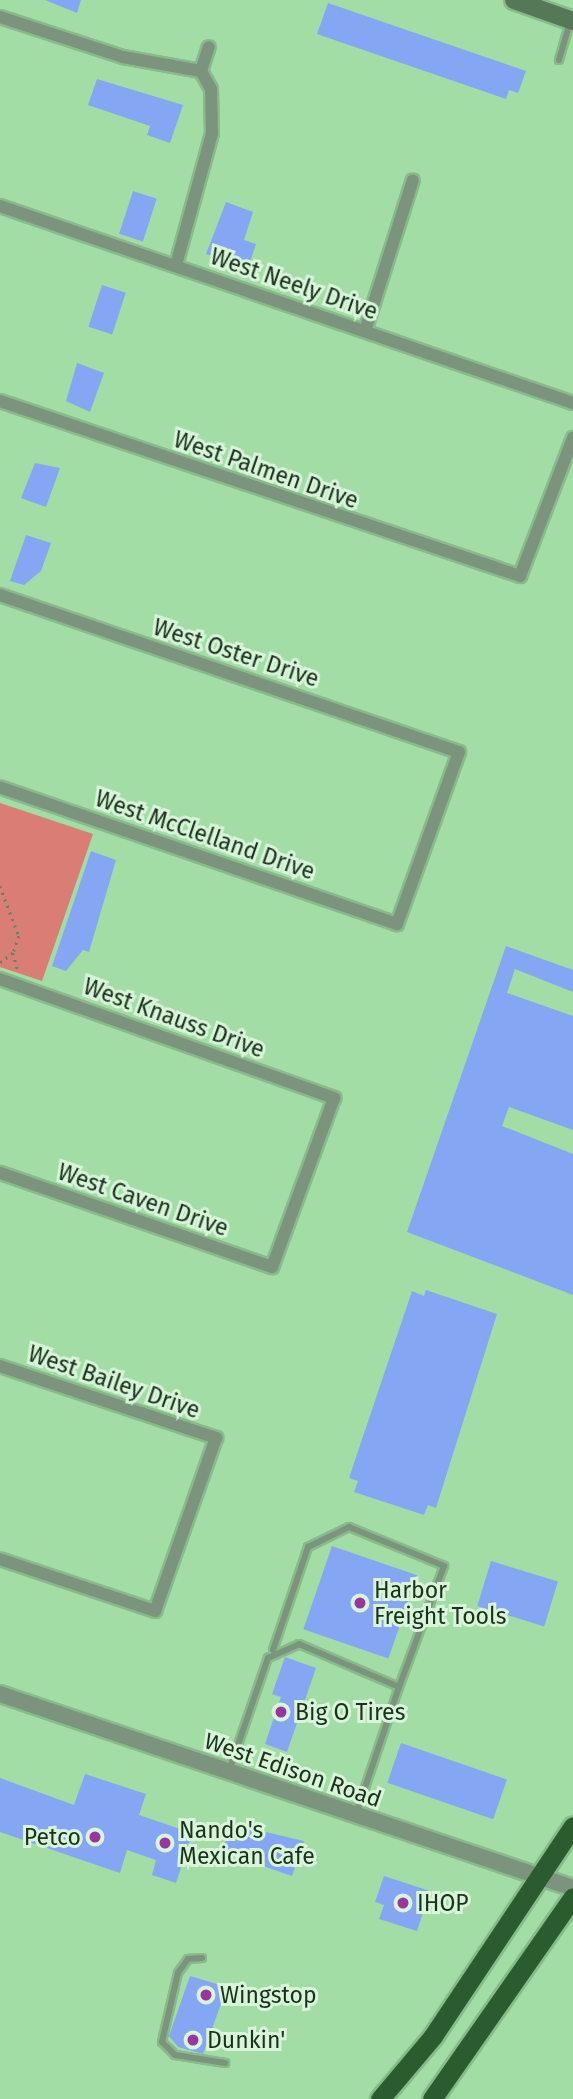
<!DOCTYPE html>
<html>
<head>
<meta charset="utf-8">
<style>
	body { margin:0 }
	#map { position:relative; width:573px; height:2099px; overflow:hidden; background:#a3dda6; font-family:"Fira Sans",sans-serif }
	div>[style] { position:absolute }
	.green>* { inset:0; background:#d97d75 }
	.building>* { inset:0; background:#85a6f3; transform-origin:0 0 }
	.path>* { height:2.5px; margin-top:-1.25px; transform-origin:0; background:repeating-linear-gradient(90deg,#5e8761 0 2px,transparent 0 7px) }
	.roads { filter:drop-shadow(2px 0 #88bb8a) drop-shadow(-2px 0 #88bb8a) drop-shadow(0 2px #88bb8a) drop-shadow(0 -2px #88bb8a) }
	.service>* { height:6px; margin:-3px; padding:0 3px; transform-origin:3px; border-radius:3px; background:#7c947d }
	.minor>* { height:12px; margin:-6px; padding:0 6px; transform-origin:6px; border-radius:6px; background:#7c947d }
	.tertiary>* { height:16px; margin:-8px; padding:0 8px; transform-origin:8px; border-radius:8px; background:#7c947d }
	.secondary>* { height:18px; margin:-9px; padding:0 9px; transform-origin:9px; border-radius:9px; background:#557857 }
	.trunk>* { height:19px; margin:-9.5px; padding:0 9.5px; transform-origin:9.5px; border-radius:9.5px; background:#2a5c30 }
	.dots>* { width:19px; height:19px; translate:-50% -50%; box-sizing:border-box; border:4px solid #d8f5d9; border-radius:50% }
	span { translate:-50% -50%; white-space:nowrap; text-align:center; line-height:1.15; -webkit-text-stroke:6px #d8f5d9; paint-order:stroke }
	.street-label { font-size:23px; color:#1a311c }
	.poi-label { font-size:23px; color:#1a311c }
	.left { translate:0 -50%; text-align:left }
	.right { translate:-100% -50%; text-align:right }
</style>
</head>
<body>
<div id="map">
	<div class="green">
		<div style="clip-path:polygon(0 803px,93px 834px,42px 981px,0 967px)"></div>
	</div>
	<div class="building">
		<div style="clip-path:polygon(45px 0,81px 0,77px 13px)"></div>
		<div style="clip-path:polygon(328px 3px,526px 71px,518px 93px,509px 90px,506px 99px,317px 34px)"></div>
		<div style="clip-path:polygon(97px 79px,183px 105px,170px 143px,147px 135px,150px 126px,88px 105px)"></div>
		<div style="left:133px;top:191px;width:25px;height:45px;rotate:18deg"></div>
		<div style="clip-path:polygon(226px 202px,253px 212px,244px 240px,256px 244px,248px 268px,206px 254px)"></div>
		<div style="left:102px;top:285px;width:25px;height:44px;rotate:18deg"></div>
		<div style="clip-path:polygon(77px 363px,104px 373px,90px 412px,66px 401px)"></div>
		<div style="clip-path:polygon(35px 463px,60px 468px,46px 507px,21px 498px)"></div>
		<div style="clip-path:polygon(26px 535px,51px 543px,41px 571px,24px 585px,10px 581px)"></div>
		<div style="clip-path:polygon(91px 851px,116px 860px,89px 952px,83px 950px,66px 971px,52px 966px)"></div>
		<div style="clip-path:polygon(506px 946px,573px 970px,573px 992px,515px 969px,507px 993px,573px 1016px,573px 1130px,509px 1107px,502px 1126px,573px 1154px,573px 1295px,407px 1232px)"></div>
		<div style="clip-path:polygon(426px 1290px,497px 1314px,436px 1508px,428px 1505px,424px 1515px,354px 1492px,358px 1481px,349px 1478px,412px 1291px,424px 1296px)"></div>
		<div style="left:332px;top:1546px;width:90px;height:88px;rotate:19deg"></div>
		<div style="left:491px;top:1561px;width:70px;height:47px;rotate:17deg"></div>
		<div style="clip-path:polygon(285px 1657px,316px 1668px,287px 1752px,265px 1744px,281px 1697px,272px 1694px)"></div>
		<div style="left:401px;top:1743px;width:112px;height:42px;rotate:19deg"></div>
		<div style="clip-path:polygon(85px 1774px,146px 1794px,139px 1815px,192px 1833px,176px 1883px,152px 1875px,156px 1860px,127px 1850px,120px 1873px,0 1832px,0 1778px,74px 1805px)"></div>
		<div style="clip-path:polygon(245px 1827px,304px 1841px,292px 1876px,222px 1852px,229px 1831px,242px 1836px)"></div>
		<div style="clip-path:polygon(384px 1876px,430px 1891px,417px 1931px,379px 1919px,384px 1905px,375px 1902px)"></div>
		<div style="clip-path:polygon(190px 1976px,227px 1987px,203px 2054px,178px 2047px,169px 2036px)"></div>
	</div>
	<div class="path">
		<div style="left:0;top:886px;width:53px;rotate:69.2deg"></div>
		<div style="left:19px;top:936px;width:18px;rotate:109deg"></div>
		<div style="left:13px;top:953px;width:16px;rotate:142deg"></div>
		<div style="left:13px;top:953px;width:18px;rotate:74deg"></div>
	</div>
	<div class="roads">
		<div class="service">
			<div style="left:559px;top:60px;width:40px;rotate:-74deg"></div>
			<div style="left:273px;top:1650px;width:109px;rotate:-71.2deg"></div>
			<div style="left:308px;top:1547px;width:46px;rotate:-26deg"></div>
			<div style="left:349px;top:1527px;width:103px;rotate:22.3deg"></div>
			<div style="left:444px;top:1566px;width:129px;rotate:110.4deg"></div>
			<div style="left:229px;top:1771px;width:120px;rotate:-71deg"></div>
			<div style="left:268px;top:1658px;width:34px;rotate:-24deg"></div>
			<div style="left:299px;top:1644px;width:109px;rotate:23.3deg"></div>
			<div style="left:399px;top:1687px;width:134px;rotate:108.7deg"></div>
			<div style="left:202px;top:1958px;width:14px;rotate:176deg"></div>
			<div style="left:188px;top:1959px;width:17px;rotate:126deg"></div>
			<div style="left:178px;top:1973px;width:71px;rotate:103.1deg"></div>
			<div style="left:162px;top:2042px;width:18px;rotate:45deg"></div>
			<div style="left:175px;top:2055px;width:51px;rotate:9.1deg"></div>
		</div>
		<div class="minor">
			<div style="left:0;top:17px;width:129px;rotate:18deg"></div>
			<div style="left:123px;top:57px;width:79px;rotate:10.2deg"></div>
			<div style="left:0;top:206px;width:606px;rotate:18.97deg"></div>
			<div style="left:176px;top:265px;width:137px;rotate:-74.7deg"></div>
			<div style="left:212px;top:133px;width:44px;rotate:-91.3deg"></div>
			<div style="left:211px;top:89px;width:21px;rotate:-119deg"></div>
			<div style="left:201px;top:71px;width:25px;rotate:-72deg"></div>
			<div style="left:365px;top:331px;width:158px;rotate:-72.4deg"></div>
			<div style="left:0;top:401px;width:549px;rotate:18.6deg"></div>
			<div style="left:520px;top:576px;width:148px;rotate:-69deg"></div>
			<div style="left:0;top:595px;width:485px;rotate:18.9deg"></div>
			<div style="left:459px;top:752px;width:183px;rotate:109.8deg"></div>
			<div style="left:397px;top:924px;width:420px;rotate:-161deg"></div>
			<div style="left:0;top:979px;width:355px;rotate:19.6deg"></div>
			<div style="left:334px;top:1098px;width:180px;rotate:110.1deg"></div>
			<div style="left:272px;top:1267px;width:288px;rotate:-160.9deg"></div>
			<div style="left:0;top:1366px;width:228px;rotate:18.4deg"></div>
			<div style="left:216px;top:1438px;width:183px;rotate:109.4deg"></div>
			<div style="left:155px;top:1611px;width:163px;rotate:-161.5deg"></div>
		</div>
		<div class="tertiary">
			<div style="left:0;top:1694px;width:605px;rotate:18.7deg"></div>
		</div>
		<div class="secondary">
			<div style="left:514px;top:0;width:63px;rotate:19.6deg"></div>
		</div>
		<div class="trunk">
			<div style="left:380px;top:2099px;width:82px;rotate:-49.9deg"></div>
			<div style="left:433px;top:2036px;width:252px;rotate:-56.3deg"></div>
			<div style="left:432px;top:2099px;width:246px;rotate:-55.1deg"></div>
		</div>
	</div>
	<div class="dots">
		<div style="left:360px;top:1603px;background:#98369d"></div>
		<div style="left:281px;top:1712px;background:#98369d"></div>
		<div style="left:95px;top:1837px;background:#98369d"></div>
		<div style="left:165px;top:1843px;background:#98369d"></div>
		<div style="left:403px;top:1903px;background:#98369d"></div>
		<div style="left:206px;top:1995px;background:#98369d"></div>
		<div style="left:193px;top:2040px;background:#98369d"></div>
	</div>
	<div class="street-label">
		<span style="left:294px;top:284px;rotate:19deg">West Neely Drive</span>
		<span style="left:266px;top:470px;rotate:19deg">West Palmen Drive</span>
		<span style="left:236px;top:653px;rotate:18deg">West Oster Drive</span>
		<span style="left:205px;top:835px;rotate:19deg">West McClelland Drive</span>
		<span style="left:174px;top:1018px;rotate:20deg">West Knauss Drive</span>
		<span style="left:143px;top:1200px;rotate:19deg">West Caven Drive</span>
		<span style="left:114px;top:1382px;rotate:19deg">West Bailey Drive</span>
		<span style="left:293px;top:1770px;rotate:19deg">West Edison Road</span>
	</div>
	<div class="poi-label">
		<span class="left" style="left:374px;top:1603px">Harbor<br>Freight Tools</span>
		<span class="left" style="left:295px;top:1712px">Big O Tires</span>
		<span class="left" style="left:179px;top:1843px">Nando's<br>Mexican Cafe</span>
		<span class="right" style="left:81px;top:1837px">Petco</span>
		<span class="left" style="left:417px;top:1903px">IHOP</span>
		<span class="left" style="left:220px;top:1995px">Wingstop</span>
		<span class="left" style="left:207px;top:2040px">Dunkin'</span>
	</div>
</div>
</body>
</html>
